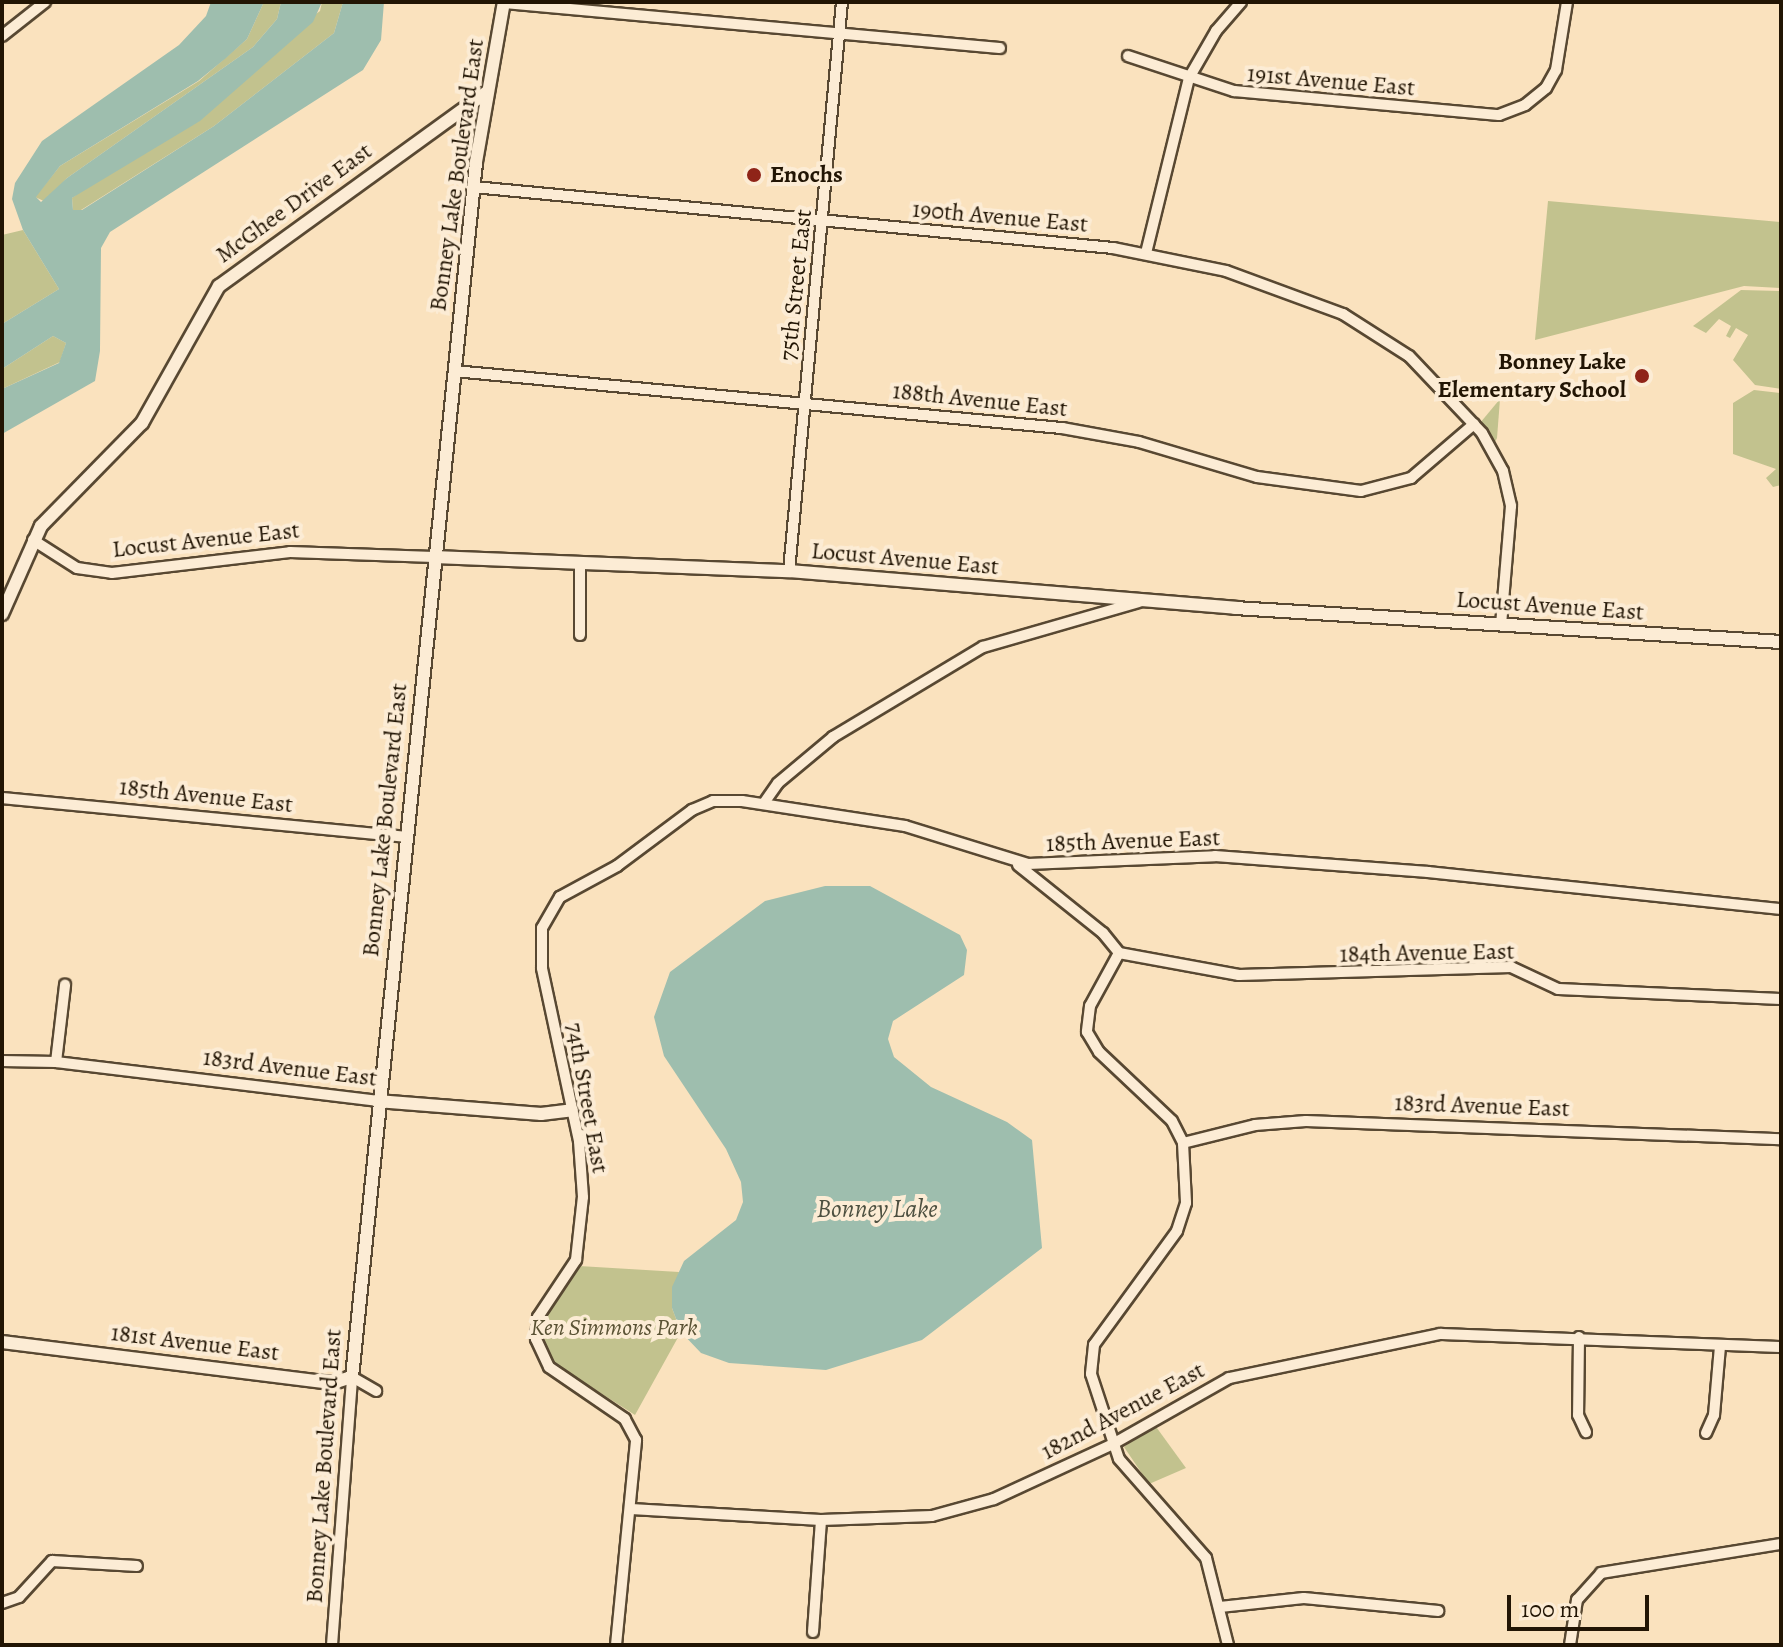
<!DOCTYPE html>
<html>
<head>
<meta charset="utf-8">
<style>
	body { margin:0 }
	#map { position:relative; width:1783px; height:1647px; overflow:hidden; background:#fae2be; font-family:Alegreya,serif }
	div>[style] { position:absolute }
	.green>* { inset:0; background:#c2c28e }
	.water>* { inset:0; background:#9ebeae }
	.roads { filter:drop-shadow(2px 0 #584832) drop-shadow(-2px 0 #584832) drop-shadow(0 2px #584832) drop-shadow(0 -2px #584832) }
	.minor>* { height:10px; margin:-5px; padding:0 5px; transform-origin:5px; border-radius:5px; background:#fcecd5 }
	.tertiary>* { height:12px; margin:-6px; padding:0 6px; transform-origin:6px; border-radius:6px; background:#fcecd5 }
	.dots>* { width:22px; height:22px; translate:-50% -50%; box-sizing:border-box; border:4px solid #fcecd5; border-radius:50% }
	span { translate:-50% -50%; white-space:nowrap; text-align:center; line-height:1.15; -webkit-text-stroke:8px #fcecd5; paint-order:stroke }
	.street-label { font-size:24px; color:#221504 }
	.poi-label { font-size:24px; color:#221504; font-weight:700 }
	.left { translate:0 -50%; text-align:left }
	.right { translate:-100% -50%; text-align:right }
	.park-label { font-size:24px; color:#5a5234; font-style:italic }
	.water-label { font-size:26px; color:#4d5040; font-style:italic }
	.frame { position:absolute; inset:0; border:4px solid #221504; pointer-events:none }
	.scale { position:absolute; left:1507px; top:1595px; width:142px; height:36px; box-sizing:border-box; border:4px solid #221504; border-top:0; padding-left:10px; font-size:24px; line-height:28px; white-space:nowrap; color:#221504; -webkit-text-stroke:6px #fcecd5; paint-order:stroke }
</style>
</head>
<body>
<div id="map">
	<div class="green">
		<div style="clip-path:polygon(264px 2px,281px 2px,277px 19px,253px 47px,67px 178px,46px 202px,35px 197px,60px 166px,199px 81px,247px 39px)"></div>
		<div style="clip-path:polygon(322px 2px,343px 2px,334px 33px,214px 126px,81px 210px,73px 210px,72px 198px,320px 11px)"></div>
		<div style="clip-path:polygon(1548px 201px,1781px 222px,1781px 288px,1744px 286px,1535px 340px)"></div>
		<div style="clip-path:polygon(23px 230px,59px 289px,2px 324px,2px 235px)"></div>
		<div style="clip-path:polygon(1741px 290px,1781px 291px,1781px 389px,1755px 385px,1733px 360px,1748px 335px,1736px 328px,1730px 338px,1726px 336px,1731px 326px,1719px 319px,1706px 333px,1693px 326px)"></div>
		<div style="clip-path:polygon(53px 336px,66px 343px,60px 362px,2px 389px,2px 369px)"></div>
		<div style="clip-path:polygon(1754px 390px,1781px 393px,1781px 485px,1773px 487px,1766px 478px,1776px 469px,1733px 454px,1733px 403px)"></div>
		<div style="clip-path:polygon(1500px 399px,1497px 438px,1495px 442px,1480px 423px)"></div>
		<div style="clip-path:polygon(579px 1266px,679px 1272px,672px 1308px,681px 1332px,635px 1415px,555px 1364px,542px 1340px,545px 1315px)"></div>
		<div style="clip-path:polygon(1154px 1424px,1186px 1468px,1149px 1484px,1124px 1447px)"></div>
	</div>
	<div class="water">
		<div style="clip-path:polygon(211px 2px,264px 2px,247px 39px,226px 58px,198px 81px,60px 166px,36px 197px,41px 202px,67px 178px,253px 47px,277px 19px,281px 2px,322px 2px,313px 22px,200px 121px,72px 198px,73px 210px,82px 210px,214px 126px,334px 33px,343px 2px,384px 2px,381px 40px,363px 70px,110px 232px,101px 248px,100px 351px,95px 381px,2px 434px,2px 389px,59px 363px,66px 343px,53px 336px,2px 369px,2px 324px,59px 289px,23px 230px,12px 199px,15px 183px,42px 141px,179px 45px,206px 16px)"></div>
		<div style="clip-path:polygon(825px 886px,870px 886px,960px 935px,967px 950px,964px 975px,893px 1021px,888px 1039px,894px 1057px,931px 1087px,1007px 1122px,1032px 1140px,1042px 1248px,922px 1340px,826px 1370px,729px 1363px,701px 1353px,681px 1332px,672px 1308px,672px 1287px,684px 1261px,736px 1220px,743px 1202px,741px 1182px,726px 1149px,664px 1056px,654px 1017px,670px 972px,765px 901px)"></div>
	</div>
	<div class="roads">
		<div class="minor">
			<div style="left:504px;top:3px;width:498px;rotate:5.2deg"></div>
			<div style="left:2px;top:36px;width:55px;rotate:-38.3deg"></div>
			<div style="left:1128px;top:56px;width:112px;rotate:18.3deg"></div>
			<div style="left:1234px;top:91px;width:266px;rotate:5.2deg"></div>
			<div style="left:1499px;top:115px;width:28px;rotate:-21deg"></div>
			<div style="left:1525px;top:105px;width:27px;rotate:-39deg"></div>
			<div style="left:1546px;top:88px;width:21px;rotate:-61deg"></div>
			<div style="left:1556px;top:70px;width:69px;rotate:-80.8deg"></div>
			<div style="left:474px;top:187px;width:642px;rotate:5.45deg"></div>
			<div style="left:1113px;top:248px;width:115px;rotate:11.5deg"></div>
			<div style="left:1226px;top:271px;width:125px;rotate:20.2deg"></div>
			<div style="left:1343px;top:314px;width:78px;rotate:32.5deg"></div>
			<div style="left:1409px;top:356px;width:106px;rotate:46.5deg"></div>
			<div style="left:1482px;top:433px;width:43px;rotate:61.1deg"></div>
			<div style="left:1503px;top:471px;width:36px;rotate:77deg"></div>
			<div style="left:1511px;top:506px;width:118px;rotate:94.8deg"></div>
			<div style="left:1146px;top:253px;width:180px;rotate:-76.2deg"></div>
			<div style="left:1189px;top:78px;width:54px;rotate:-60.1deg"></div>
			<div style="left:1216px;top:31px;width:38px;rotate:-49deg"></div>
			<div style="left:454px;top:371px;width:611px;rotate:5.36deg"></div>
			<div style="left:1062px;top:428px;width:78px;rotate:10.3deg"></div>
			<div style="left:1139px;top:442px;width:123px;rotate:16.5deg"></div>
			<div style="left:1257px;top:477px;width:105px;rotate:7.7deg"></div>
			<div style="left:1361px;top:491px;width:52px;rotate:-14.6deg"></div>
			<div style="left:1411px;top:478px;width:83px;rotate:-40.6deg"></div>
			<div style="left:33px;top:540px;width:52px;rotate:32.5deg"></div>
			<div style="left:77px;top:568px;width:35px;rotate:8deg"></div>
			<div style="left:112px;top:573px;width:179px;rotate:-6.7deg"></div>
			<div style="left:290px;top:552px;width:144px;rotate:2deg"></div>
			<div style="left:789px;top:571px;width:571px;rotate:-84.68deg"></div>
			<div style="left:580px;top:635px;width:73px;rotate:-90deg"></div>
			<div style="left:2px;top:798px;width:405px;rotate:5.5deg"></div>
			<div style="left:764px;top:803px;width:24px;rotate:-55deg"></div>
			<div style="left:778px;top:783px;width:72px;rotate:-39.9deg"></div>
			<div style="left:833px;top:737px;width:175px;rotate:-31deg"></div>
			<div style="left:983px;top:647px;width:162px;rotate:-16.1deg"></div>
			<div style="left:1018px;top:865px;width:109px;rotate:38.7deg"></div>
			<div style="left:1103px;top:933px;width:26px;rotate:51deg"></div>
			<div style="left:1119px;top:953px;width:60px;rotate:118.7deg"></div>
			<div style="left:1090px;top:1006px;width:26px;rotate:97deg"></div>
			<div style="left:1087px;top:1032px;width:23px;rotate:59deg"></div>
			<div style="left:1099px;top:1052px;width:100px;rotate:43.4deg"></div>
			<div style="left:1172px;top:1121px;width:25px;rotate:63deg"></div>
			<div style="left:1183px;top:1143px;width:60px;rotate:87.1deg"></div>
			<div style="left:1186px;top:1203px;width:29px;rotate:108deg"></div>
			<div style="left:1177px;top:1231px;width:141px;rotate:126.1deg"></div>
			<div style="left:1094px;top:1345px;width:29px;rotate:96deg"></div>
			<div style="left:1091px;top:1374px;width:89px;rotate:71.8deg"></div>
			<div style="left:1119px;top:1459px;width:132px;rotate:48.7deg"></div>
			<div style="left:1206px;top:1558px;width:90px;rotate:75.8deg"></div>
			<div style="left:1119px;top:953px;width:122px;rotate:10.4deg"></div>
			<div style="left:1239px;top:975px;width:272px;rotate:-1.7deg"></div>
			<div style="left:1511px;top:967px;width:52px;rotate:25.1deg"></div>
			<div style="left:1558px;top:989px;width:223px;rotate:2.6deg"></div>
			<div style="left:2px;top:1061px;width:54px;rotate:1.1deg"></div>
			<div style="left:56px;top:1062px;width:323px;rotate:6.9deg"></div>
			<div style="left:56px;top:1062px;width:78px;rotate:-83.3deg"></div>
			<div style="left:1183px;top:1143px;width:74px;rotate:-14deg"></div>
			<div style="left:1255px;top:1125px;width:51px;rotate:-4.5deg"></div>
			<div style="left:1306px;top:1121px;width:475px;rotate:2.2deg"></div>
			<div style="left:1579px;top:1337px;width:78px;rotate:90.7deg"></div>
			<div style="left:1578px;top:1415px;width:19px;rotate:65deg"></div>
			<div style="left:1706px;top:1433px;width:20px;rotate:-66deg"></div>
			<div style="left:1714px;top:1415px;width:69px;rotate:-85deg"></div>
			<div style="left:631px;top:1509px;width:190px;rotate:3.3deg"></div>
			<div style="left:821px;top:1520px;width:111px;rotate:-2.1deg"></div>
			<div style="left:932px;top:1516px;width:64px;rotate:-15.3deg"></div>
			<div style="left:994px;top:1499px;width:131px;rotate:-24.8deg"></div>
			<div style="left:1113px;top:1444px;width:133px;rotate:-29.6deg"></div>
			<div style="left:1229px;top:1378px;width:216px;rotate:-11.8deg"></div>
			<div style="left:1440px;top:1334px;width:341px;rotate:2.2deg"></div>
			<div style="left:2px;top:1603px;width:18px;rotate:-19deg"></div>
			<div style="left:19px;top:1597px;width:49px;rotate:-47.5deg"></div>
			<div style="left:52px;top:1561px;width:85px;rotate:3.4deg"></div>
			<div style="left:1220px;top:1607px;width:84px;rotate:-6.1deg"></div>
			<div style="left:1304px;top:1598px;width:135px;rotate:5.5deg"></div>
			<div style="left:813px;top:1632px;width:112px;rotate:-85.9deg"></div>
			<div style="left:332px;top:1645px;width:269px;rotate:-85.7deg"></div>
			<div style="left:352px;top:1377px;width:28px;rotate:30deg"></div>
			<div style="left:616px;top:1645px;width:206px;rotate:-84.4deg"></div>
			<div style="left:636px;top:1440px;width:24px;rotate:-118deg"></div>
			<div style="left:625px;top:1419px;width:92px;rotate:-145.6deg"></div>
			<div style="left:549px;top:1367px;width:31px;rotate:-115deg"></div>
			<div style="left:536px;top:1339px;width:22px;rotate:-85deg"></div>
			<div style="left:538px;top:1317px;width:69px;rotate:-56.3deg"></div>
			<div style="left:576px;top:1260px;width:63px;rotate:-83.7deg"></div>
			<div style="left:583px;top:1197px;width:56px;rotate:-94.1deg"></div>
			<div style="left:579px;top:1141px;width:177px;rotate:-102.1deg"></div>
			<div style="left:542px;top:968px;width:40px;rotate:-90deg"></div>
			<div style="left:542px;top:928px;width:36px;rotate:-60deg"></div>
			<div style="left:560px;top:897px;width:65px;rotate:-28.5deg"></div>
			<div style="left:617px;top:866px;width:94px;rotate:-36.7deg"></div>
			<div style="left:692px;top:810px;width:23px;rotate:-23deg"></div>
			<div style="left:713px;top:801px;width:29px"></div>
			<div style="left:742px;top:801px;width:165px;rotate:8.7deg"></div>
			<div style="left:905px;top:826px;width:129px;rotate:17.2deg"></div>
			<div style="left:1028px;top:864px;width:187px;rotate:-2.4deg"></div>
			<div style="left:1215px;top:856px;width:214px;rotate:4.3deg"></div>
			<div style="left:1428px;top:872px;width:355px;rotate:6deg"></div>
			<div style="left:1570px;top:1645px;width:46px;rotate:-81.2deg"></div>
			<div style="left:1577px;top:1600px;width:36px;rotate:-48deg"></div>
			<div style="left:1601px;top:1573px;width:182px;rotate:-9.2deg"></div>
		</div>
		<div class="tertiary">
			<div style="left:434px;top:557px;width:355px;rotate:2.3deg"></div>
			<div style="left:789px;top:571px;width:448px;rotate:4.7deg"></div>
			<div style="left:1235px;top:608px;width:547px;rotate:3.56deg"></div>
			<div style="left:2px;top:614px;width:96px;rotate:-66.1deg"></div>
			<div style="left:41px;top:526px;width:144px;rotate:-45.6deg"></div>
			<div style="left:142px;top:423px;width:157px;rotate:-60.7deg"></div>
			<div style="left:219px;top:286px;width:331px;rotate:-35.9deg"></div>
			<div style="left:377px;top:1101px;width:165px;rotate:4.5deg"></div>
			<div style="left:541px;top:1114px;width:31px;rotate:-7deg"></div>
			<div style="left:2px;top:1342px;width:334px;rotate:7.1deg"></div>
			<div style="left:333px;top:1383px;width:20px;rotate:-18deg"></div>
			<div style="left:352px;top:1377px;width:1221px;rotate:-84.17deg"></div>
			<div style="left:476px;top:162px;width:162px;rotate:-80.1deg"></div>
		</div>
	</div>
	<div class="dots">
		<div style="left:754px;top:175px;background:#8f2418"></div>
		<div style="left:1642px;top:376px;background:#8f2418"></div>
	</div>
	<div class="street-label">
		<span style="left:1331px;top:81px;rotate:5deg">191st Avenue East</span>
		<span style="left:457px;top:175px;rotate:-82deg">Bonney Lake Boulevard East</span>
		<span style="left:294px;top:203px;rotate:-36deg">McGhee Drive East</span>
		<span style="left:1000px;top:217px;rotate:5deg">190th Avenue East</span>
		<span style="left:796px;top:285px;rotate:-84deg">75th Street East</span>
		<span style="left:980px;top:400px;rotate:6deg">188th Avenue East</span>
		<span style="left:206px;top:540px;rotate:-6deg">Locust Avenue East</span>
		<span style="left:905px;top:559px;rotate:5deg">Locust Avenue East</span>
		<span style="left:1550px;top:606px;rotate:4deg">Locust Avenue East</span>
		<span style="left:206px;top:796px;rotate:6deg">185th Avenue East</span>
		<span style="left:385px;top:820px;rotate:-84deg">Bonney Lake Boulevard East</span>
		<span style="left:1133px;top:841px;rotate:-2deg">185th Avenue East</span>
		<span style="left:1427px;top:953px;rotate:-1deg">184th Avenue East</span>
		<span style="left:290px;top:1068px;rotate:7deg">183rd Avenue East</span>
		<span style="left:587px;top:1098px;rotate:80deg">74th Street East</span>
		<span style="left:1482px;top:1106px;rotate:2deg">183rd Avenue East</span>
		<span style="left:195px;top:1343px;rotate:7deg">181st Avenue East</span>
		<span style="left:1123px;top:1411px;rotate:-28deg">182nd Avenue East</span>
		<span style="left:324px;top:1466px;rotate:-86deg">Bonney Lake Boulevard East</span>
	</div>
	<div class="poi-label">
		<span class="left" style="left:770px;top:175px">Enochs</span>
		<span class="right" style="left:1626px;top:376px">Bonney Lake<br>Elementary School</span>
	</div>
	<div class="park-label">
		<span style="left:614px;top:1328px">Ken Simmons Park</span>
	</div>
	<div class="water-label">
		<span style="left:877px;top:1209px">Bonney Lake</span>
	</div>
	<div class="frame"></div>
	<div class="scale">100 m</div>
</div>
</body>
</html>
